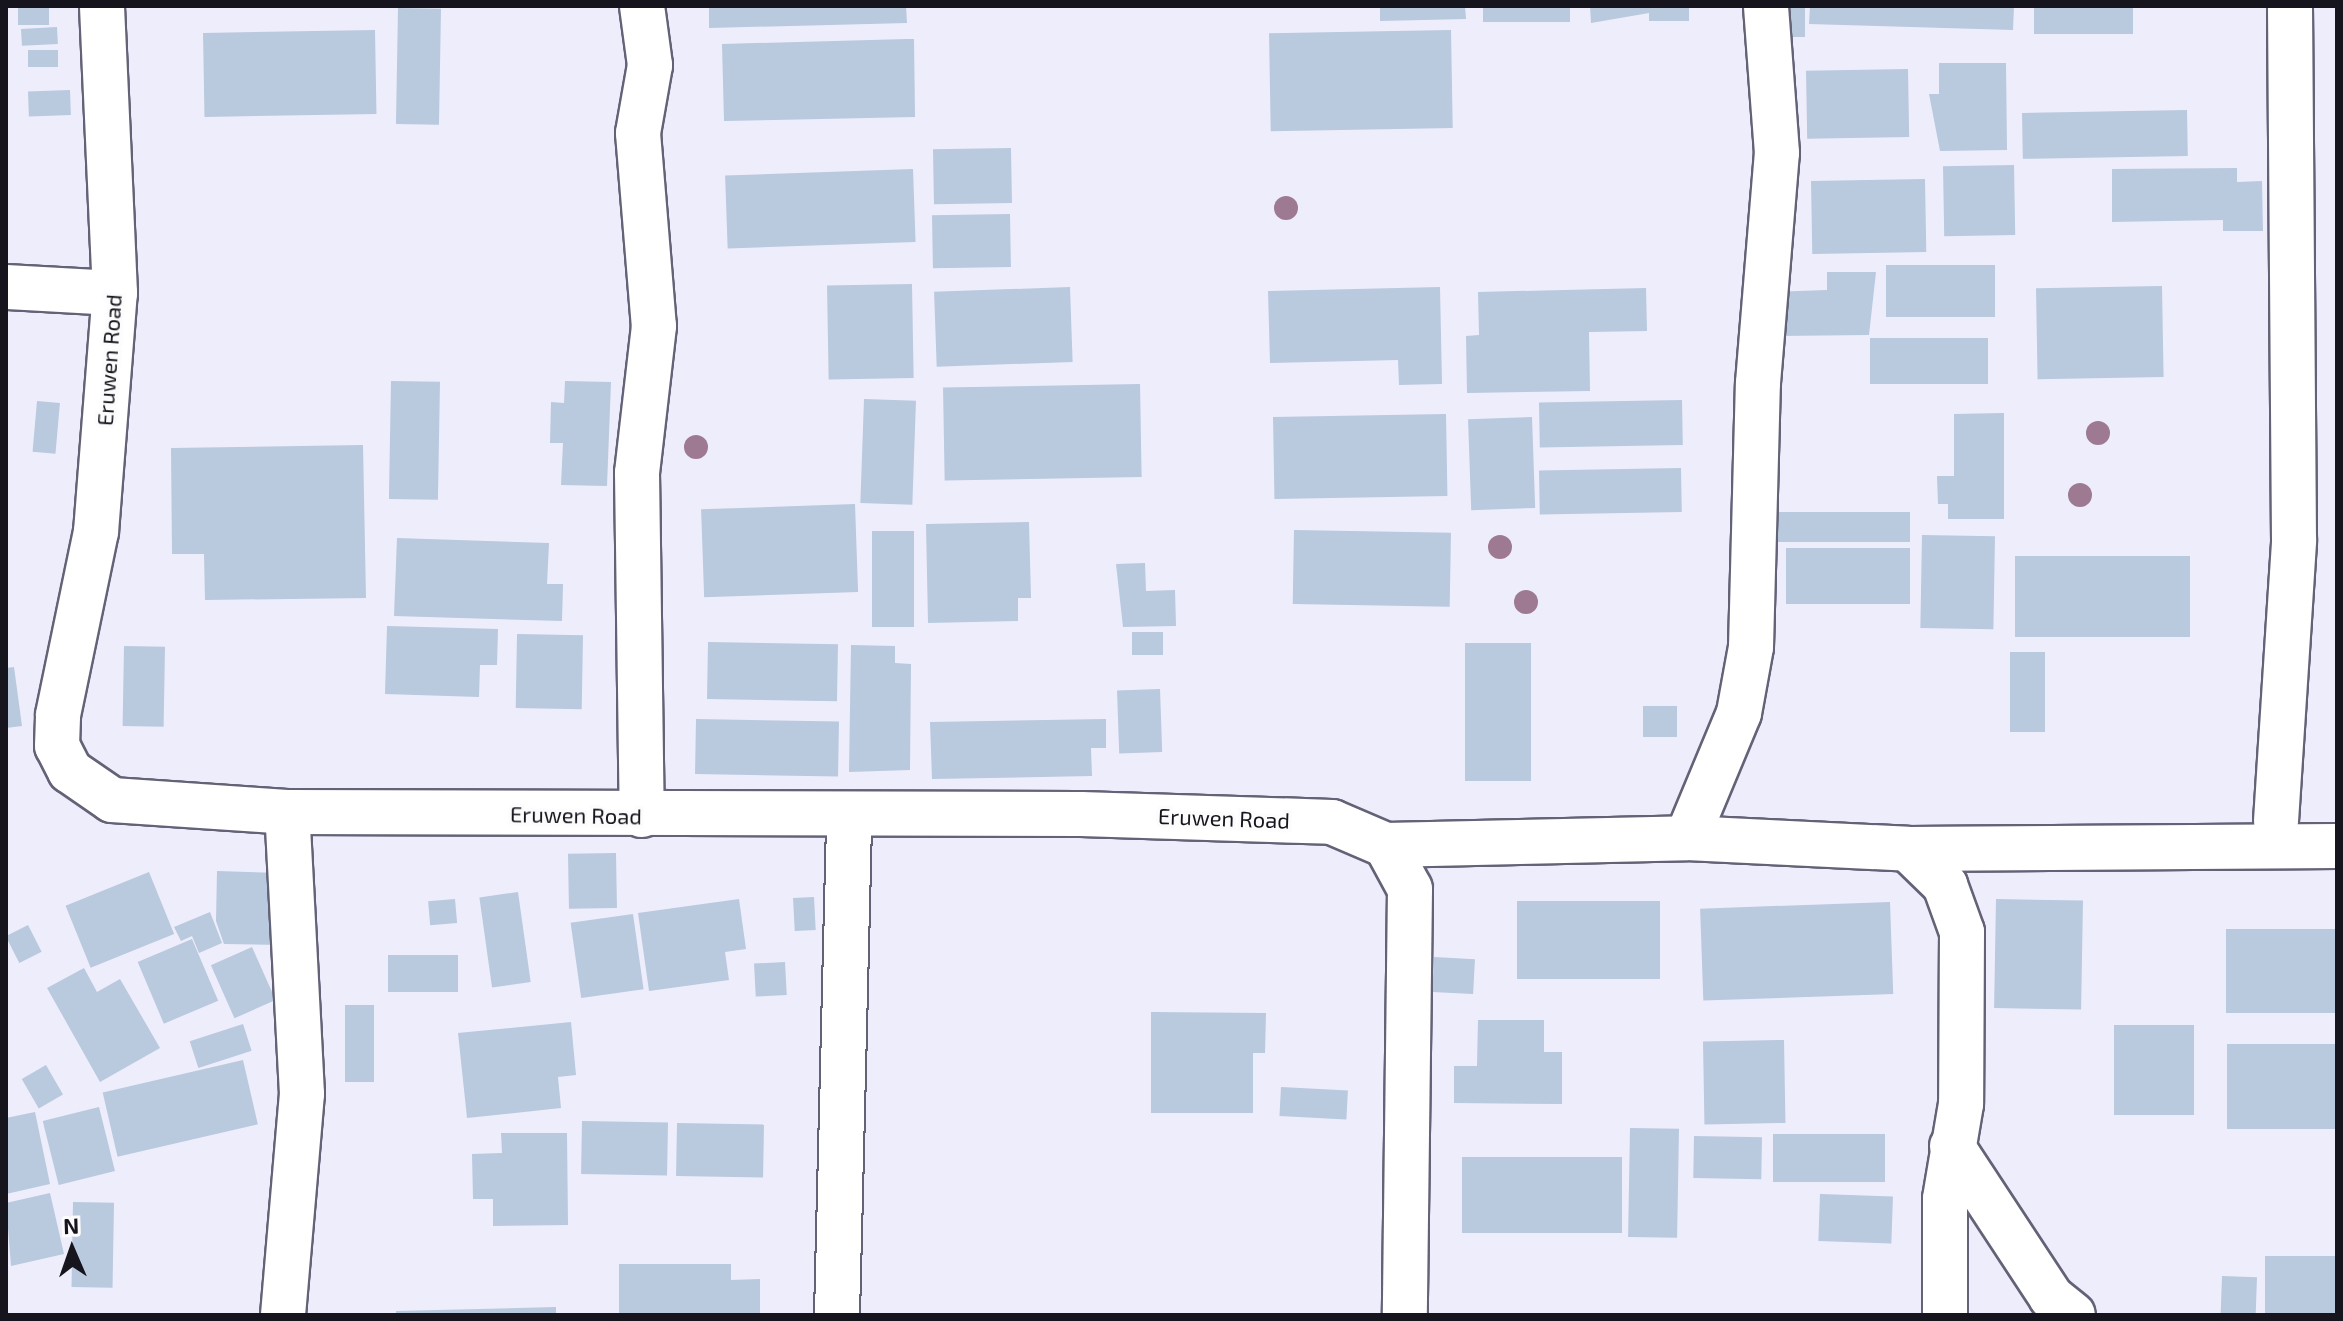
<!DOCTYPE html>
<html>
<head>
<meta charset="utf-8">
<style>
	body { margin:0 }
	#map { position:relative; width:2343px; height:1321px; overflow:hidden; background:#eeedfc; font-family:"Exo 2",sans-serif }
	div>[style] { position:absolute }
	.building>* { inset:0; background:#b9c9de; transform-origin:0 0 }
	.roads { filter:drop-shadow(2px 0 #636277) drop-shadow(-2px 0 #636277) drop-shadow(0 2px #636277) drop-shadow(0 -2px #636277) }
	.minor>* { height:44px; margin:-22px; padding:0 22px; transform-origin:22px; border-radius:22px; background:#fff }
	.tertiary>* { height:44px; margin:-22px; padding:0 22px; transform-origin:22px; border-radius:22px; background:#fff }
	.trees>* { width:24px; height:24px; margin:-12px; border-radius:50%; background:#9d7992 }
	span { translate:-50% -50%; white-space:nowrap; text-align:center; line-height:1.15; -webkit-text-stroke:7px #fcfcfc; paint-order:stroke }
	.street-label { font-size:22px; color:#16151e }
	.frame { position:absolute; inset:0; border:8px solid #16151e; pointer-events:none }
	.north { position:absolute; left:32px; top:1209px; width:80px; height:80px; -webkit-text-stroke:6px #fcfcfc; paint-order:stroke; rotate:358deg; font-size:22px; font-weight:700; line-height:32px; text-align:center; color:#16151e }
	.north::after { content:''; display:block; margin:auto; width:28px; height:36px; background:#16151e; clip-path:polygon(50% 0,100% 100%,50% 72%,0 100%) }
</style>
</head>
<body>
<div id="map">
	<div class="building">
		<div style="left:18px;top:6px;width:31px;height:19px"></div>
		<div style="clip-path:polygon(709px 6px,906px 6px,907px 23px,709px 28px)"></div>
		<div style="clip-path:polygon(1380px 6px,1465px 6px,1466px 19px,1380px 21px)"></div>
		<div style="left:1483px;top:6px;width:87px;height:16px"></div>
		<div style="clip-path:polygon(1590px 6px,1689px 6px,1689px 21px,1649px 21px,1649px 13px,1591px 23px)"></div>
		<div style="left:1775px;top:6px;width:30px;height:31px"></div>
		<div style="clip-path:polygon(1810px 6px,2014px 6px,2013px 30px,1809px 24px)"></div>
		<div style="left:2034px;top:6px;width:99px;height:28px"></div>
		<div style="left:398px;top:8px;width:43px;height:116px;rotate:1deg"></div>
		<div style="left:57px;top:27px;width:17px;height:36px;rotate:87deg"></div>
		<div style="left:375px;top:30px;width:84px;height:172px;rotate:89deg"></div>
		<div style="left:1451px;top:30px;width:98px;height:182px;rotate:89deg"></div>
		<div style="clip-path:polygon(907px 39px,914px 39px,915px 117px,724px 121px,722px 44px)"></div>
		<div style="left:28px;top:50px;width:30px;height:17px"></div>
		<div style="clip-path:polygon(1939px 63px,2006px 63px,2007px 150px,1940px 151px,1929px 94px,1939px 94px)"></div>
		<div style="left:1908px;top:69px;width:68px;height:102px;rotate:89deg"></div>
		<div style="left:70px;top:90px;width:25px;height:42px;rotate:88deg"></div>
		<div style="left:2187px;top:110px;width:46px;height:165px;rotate:89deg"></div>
		<div style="left:1011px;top:148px;width:55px;height:78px;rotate:89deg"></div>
		<div style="left:2014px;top:165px;width:70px;height:71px;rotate:89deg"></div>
		<div style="clip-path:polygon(2237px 168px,2237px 182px,2262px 181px,2263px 231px,2223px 231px,2223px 220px,2112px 222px,2112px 169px)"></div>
		<div style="left:913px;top:169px;width:73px;height:188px;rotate:88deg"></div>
		<div style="left:1925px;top:179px;width:73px;height:114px;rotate:89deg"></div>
		<div style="left:1010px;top:214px;width:53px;height:78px;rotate:89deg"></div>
		<div style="left:1995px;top:265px;width:52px;height:109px;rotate:90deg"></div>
		<div style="clip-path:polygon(1827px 272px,1876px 272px,1869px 335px,1773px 336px,1772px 292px,1827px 290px)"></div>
		<div style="left:912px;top:284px;width:94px;height:85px;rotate:89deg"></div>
		<div style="left:2162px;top:286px;width:91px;height:126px;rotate:89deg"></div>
		<div style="left:1070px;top:287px;width:75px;height:136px;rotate:88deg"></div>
		<div style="clip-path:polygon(1440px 287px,1442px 384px,1399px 385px,1398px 360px,1270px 363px,1268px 291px)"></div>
		<div style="clip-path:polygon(1646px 288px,1647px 331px,1589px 332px,1590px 391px,1467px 393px,1466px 336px,1479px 335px,1478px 292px)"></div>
		<div style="left:1988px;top:338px;width:46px;height:118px;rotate:90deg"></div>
		<div style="left:391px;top:381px;width:49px;height:118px;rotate:1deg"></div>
		<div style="clip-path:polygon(565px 381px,611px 382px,607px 486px,561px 485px,563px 443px,550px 443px,551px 402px,564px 403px)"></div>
		<div style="left:1140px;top:384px;width:93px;height:197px;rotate:89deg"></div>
		<div style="left:864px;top:399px;width:52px;height:104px;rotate:2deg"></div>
		<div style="left:1682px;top:400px;width:45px;height:143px;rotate:89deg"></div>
		<div style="left:37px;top:401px;width:23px;height:51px;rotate:5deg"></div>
		<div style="clip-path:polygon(2004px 413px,2004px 519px,1948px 519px,1948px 504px,1938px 504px,1937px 476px,1954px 476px,1954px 414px)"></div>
		<div style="left:1446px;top:414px;width:82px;height:173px;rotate:89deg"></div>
		<div style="left:1532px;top:417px;width:91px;height:64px;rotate:88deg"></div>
		<div style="clip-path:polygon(363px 445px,366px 598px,205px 600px,204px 554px,172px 554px,171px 448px)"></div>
		<div style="left:1681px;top:468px;width:44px;height:142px;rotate:89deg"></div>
		<div style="left:855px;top:504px;width:88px;height:154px;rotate:88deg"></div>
		<div style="left:1910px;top:512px;width:30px;height:151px;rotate:90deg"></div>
		<div style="clip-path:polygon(1029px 522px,1031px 598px,1018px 598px,1018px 621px,928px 623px,926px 524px)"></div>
		<div style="left:1294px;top:530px;width:157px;height:74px;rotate:1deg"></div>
		<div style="left:872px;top:531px;width:42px;height:96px"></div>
		<div style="left:1922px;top:535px;width:73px;height:93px;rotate:1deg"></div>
		<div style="clip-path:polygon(397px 538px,549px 543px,547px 584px,563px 584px,562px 621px,394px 616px)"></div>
		<div style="left:1786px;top:548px;width:124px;height:56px"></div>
		<div style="left:2015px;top:556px;width:175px;height:81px"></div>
		<div style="clip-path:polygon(1145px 563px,1146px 591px,1175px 590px,1176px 626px,1123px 627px,1116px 564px)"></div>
		<div style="clip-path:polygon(387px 626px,498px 629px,497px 665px,480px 665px,479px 697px,385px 694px)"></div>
		<div style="left:1163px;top:632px;width:23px;height:31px;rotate:90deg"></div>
		<div style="left:517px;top:634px;width:66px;height:74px;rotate:1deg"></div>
		<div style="left:708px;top:642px;width:130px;height:57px;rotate:1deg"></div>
		<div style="left:1465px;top:643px;width:66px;height:138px"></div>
		<div style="clip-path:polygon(851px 645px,895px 646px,895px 663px,911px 664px,910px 770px,849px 772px)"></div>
		<div style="left:124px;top:646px;width:41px;height:80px;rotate:1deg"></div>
		<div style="left:2010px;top:652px;width:35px;height:80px"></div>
		<div style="clip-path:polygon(14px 667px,22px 726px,6px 728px,6px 668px)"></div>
		<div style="left:1160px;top:689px;width:63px;height:43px;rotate:88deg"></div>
		<div style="left:1643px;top:706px;width:34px;height:31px"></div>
		<div style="left:696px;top:719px;width:143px;height:55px;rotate:1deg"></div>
		<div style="clip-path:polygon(1106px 719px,1106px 748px,1091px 748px,1092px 776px,932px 779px,930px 722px)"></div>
		<div style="left:616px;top:853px;width:55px;height:48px;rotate:89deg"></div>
		<div style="clip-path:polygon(217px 871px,281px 873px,281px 945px,224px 944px,216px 921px)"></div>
		<div style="left:149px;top:872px;width:67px;height:90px;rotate:68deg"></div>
		<div style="left:518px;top:892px;width:91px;height:39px;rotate:82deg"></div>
		<div style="left:814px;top:897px;width:33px;height:21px;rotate:87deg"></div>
		<div style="left:455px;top:899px;width:24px;height:27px;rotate:85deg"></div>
		<div style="clip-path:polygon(739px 899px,746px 949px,725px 952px,729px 980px,649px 991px,638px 913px)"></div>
		<div style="left:1996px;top:899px;width:87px;height:109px;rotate:1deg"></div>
		<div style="left:1517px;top:901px;width:143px;height:78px"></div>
		<div style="left:1890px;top:902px;width:92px;height:190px;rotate:88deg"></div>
		<div style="clip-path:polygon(210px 912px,222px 943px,199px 953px,192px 936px,181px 941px,174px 927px)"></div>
		<div style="left:633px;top:914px;width:76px;height:63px;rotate:82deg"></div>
		<div style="left:28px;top:925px;width:30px;height:25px;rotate:63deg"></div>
		<div style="left:2226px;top:929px;width:111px;height:84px"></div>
		<div style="left:192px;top:939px;width:67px;height:59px;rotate:67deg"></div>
		<div style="left:252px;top:947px;width:58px;height:45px;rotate:66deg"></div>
		<div style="left:458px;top:955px;width:37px;height:70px;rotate:90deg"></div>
		<div style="left:1434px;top:957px;width:41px;height:35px;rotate:3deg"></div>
		<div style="left:785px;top:962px;width:33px;height:31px;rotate:87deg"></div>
		<div style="clip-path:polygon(84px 968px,97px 992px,120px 979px,160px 1048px,100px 1082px,47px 988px)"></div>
		<div style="left:374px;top:1005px;width:77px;height:29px;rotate:90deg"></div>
		<div style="clip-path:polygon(1151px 1012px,1266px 1013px,1265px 1053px,1253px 1053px,1253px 1113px,1151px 1113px)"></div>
		<div style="clip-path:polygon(1478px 1020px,1544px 1020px,1544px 1052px,1562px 1052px,1562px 1104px,1454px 1103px,1454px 1066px,1477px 1066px)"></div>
		<div style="clip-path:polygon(571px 1022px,576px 1075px,558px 1077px,561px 1108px,467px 1118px,458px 1033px)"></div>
		<div style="left:243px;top:1024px;width:28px;height:56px;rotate:72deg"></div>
		<div style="left:2114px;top:1025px;width:80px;height:90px"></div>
		<div style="left:1784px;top:1040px;width:83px;height:81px;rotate:89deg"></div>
		<div style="left:2227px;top:1044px;width:110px;height:85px"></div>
		<div style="left:243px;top:1060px;width:66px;height:144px;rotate:77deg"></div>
		<div style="left:46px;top:1065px;width:34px;height:28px;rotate:60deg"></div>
		<div style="left:1281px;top:1087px;width:67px;height:29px;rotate:3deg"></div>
		<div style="left:99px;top:1107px;width:66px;height:58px;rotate:76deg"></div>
		<div style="clip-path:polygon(35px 1112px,50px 1184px,6px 1194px,6px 1118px)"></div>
		<div style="left:582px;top:1121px;width:86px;height:53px;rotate:1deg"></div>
		<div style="left:677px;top:1123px;width:87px;height:53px;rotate:1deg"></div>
		<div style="left:1630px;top:1128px;width:49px;height:109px;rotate:1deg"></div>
		<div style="clip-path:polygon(501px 1133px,567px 1133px,568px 1225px,493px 1226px,493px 1199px,473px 1199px,472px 1154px,502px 1153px)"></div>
		<div style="left:1773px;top:1134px;width:112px;height:48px"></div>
		<div style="left:1694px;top:1136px;width:68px;height:42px;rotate:1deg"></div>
		<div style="left:1462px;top:1157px;width:160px;height:76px"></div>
		<div style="clip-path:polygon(50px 1193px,64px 1254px,11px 1266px,6px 1203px)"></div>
		<div style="left:1820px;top:1194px;width:73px;height:47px;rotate:2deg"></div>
		<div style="left:73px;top:1202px;width:41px;height:85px;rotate:1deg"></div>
		<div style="left:2337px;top:1256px;width:59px;height:72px;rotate:90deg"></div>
		<div style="clip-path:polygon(619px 1264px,731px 1264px,731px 1280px,760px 1279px,760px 1315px,619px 1315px)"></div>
		<div style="left:2222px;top:1276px;width:35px;height:39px;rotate:2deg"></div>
		<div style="clip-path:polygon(556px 1307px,556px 1315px,396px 1315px,396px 1311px)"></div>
	</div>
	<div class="roads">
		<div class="minor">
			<div style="left:642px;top:6px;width:60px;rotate:82.3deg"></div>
			<div style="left:650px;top:65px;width:69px;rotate:100deg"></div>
			<div style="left:638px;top:133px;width:194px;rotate:85.3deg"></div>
			<div style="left:654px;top:326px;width:148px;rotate:96.6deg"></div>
			<div style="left:637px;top:473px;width:342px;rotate:89.2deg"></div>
			<div style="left:6px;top:287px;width:109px;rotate:3.2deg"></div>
			<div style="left:70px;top:771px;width:51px;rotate:34.6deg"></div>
			<div style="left:112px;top:800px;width:175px;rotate:3.9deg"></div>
			<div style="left:287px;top:812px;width:794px;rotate:0.14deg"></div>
			<div style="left:1081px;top:814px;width:251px;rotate:1.8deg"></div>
			<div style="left:1332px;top:822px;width:59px;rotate:23.1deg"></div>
			<div style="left:1386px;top:845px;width:50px;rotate:61.4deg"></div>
			<div style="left:1410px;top:889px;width:426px;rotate:90.7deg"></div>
			<div style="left:2276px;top:821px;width:282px;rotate:-86.3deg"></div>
			<div style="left:2294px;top:540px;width:534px;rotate:-90.43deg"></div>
			<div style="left:1687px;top:838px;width:135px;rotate:-67.4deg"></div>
			<div style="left:1739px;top:713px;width:67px;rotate:-79.7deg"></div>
			<div style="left:1751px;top:647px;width:264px;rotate:-88.5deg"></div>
			<div style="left:1758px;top:383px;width:231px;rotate:-85.3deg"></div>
			<div style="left:1777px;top:153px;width:147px;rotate:-94.3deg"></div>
			<div style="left:1386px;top:845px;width:301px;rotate:-1.3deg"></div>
			<div style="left:1687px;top:838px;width:221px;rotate:2.8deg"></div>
			<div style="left:1908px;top:849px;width:429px;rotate:-0.4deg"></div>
			<div style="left:1908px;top:849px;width:52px;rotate:44.2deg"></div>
			<div style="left:1945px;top:885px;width:50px;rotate:70.1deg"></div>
			<div style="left:1962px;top:932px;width:172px;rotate:90.3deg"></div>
			<div style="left:1961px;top:1104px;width:96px;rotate:99.6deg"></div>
			<div style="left:1945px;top:1199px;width:116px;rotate:90deg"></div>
			<div style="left:1952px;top:1146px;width:181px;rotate:56.7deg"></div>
			<div style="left:2051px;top:1297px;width:28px;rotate:39deg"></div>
			<div style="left:283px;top:1315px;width:222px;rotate:-85.1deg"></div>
			<div style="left:302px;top:1094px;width:282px;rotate:-93deg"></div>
			<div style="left:837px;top:1315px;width:499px;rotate:-88.6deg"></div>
		</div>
		<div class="tertiary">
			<div style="left:70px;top:771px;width:28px;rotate:-117deg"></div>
			<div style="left:57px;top:746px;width:31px;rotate:-88deg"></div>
			<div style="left:58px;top:715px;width:187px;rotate:-78.3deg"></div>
			<div style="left:96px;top:532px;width:240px;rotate:-85.5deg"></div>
			<div style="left:115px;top:293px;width:287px;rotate:-92.6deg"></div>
		</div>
	</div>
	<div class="trees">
		<div style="left:1286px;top:208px"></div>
		<div style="left:2098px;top:433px"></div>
		<div style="left:696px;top:447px"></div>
		<div style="left:2080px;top:495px"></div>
		<div style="left:1500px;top:547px"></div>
		<div style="left:1526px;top:602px"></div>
	</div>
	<div class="street-label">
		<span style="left:109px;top:360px;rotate:-86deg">Eruwen Road</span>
		<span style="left:576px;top:815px;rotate:1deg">Eruwen Road</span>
		<span style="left:1224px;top:818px;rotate:2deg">Eruwen Road</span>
	</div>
	<div class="frame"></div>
	<div class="north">N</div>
</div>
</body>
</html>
